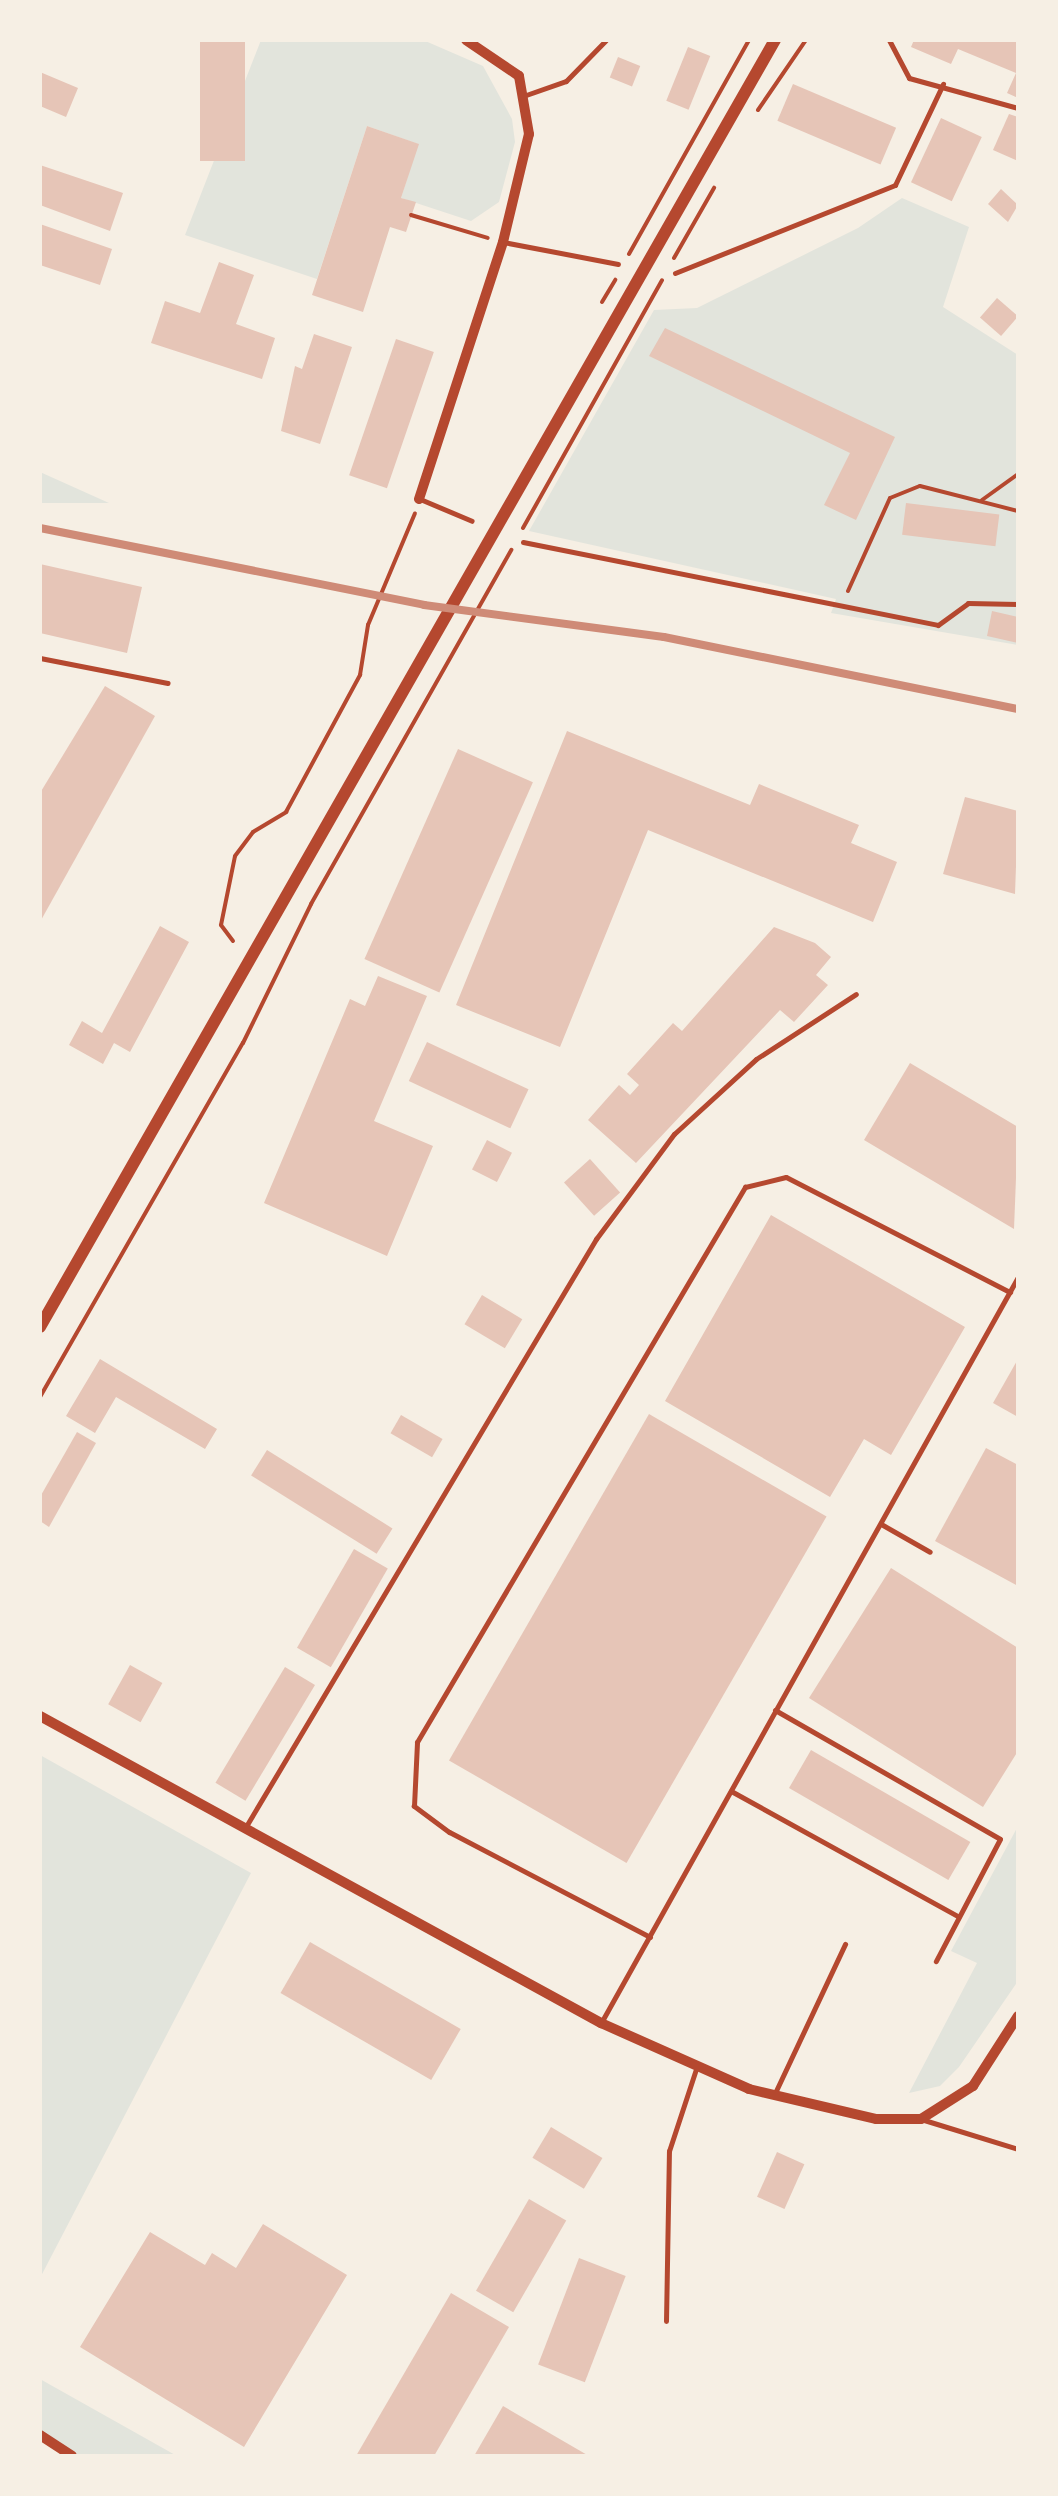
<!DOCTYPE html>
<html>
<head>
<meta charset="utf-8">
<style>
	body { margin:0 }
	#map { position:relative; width:1058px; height:2496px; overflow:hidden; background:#f6efe4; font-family:"Space Grotesk",sans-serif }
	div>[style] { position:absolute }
	.green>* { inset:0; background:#e2e4dc }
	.building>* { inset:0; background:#e6c5b7; transform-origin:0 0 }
	.path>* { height:4px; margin:-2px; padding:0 2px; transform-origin:2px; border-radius:2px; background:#b5482f }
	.service>* { height:5px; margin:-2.5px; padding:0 2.5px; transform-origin:2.5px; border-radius:2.5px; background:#b5482f }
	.minor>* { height:10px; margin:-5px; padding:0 5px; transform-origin:5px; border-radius:5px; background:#b5482f }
	.tertiary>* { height:12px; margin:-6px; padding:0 6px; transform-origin:6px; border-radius:6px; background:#b5482f }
	.rail>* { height:8px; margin:-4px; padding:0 4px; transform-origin:4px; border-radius:4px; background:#cf8b77 }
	span { translate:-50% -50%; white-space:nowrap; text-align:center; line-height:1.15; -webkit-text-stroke:8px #f6efe4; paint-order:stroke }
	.frame { position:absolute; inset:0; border:42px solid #f6efe4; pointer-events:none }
</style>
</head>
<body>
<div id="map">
	<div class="green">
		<div style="clip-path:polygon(261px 40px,423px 40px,483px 66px,512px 119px,515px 142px,499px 202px,471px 221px,401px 198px,418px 144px,367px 126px,317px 279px,185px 235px)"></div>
		<div style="clip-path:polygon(902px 198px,969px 227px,943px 307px,1018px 355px,1018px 645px,831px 613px,836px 599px,529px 531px,654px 310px,697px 308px,858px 228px)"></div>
		<div style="clip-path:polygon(40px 472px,109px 503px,40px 503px)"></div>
		<div style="clip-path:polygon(40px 1755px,251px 1873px,40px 2278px)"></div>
		<div style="clip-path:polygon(1018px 1826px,1018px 1981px,959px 2067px,940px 2086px,909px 2093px,977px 1963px,951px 1951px)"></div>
		<div style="clip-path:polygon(40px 2379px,177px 2456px,78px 2456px,40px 2430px)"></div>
	</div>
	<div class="building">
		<div style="left:200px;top:40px;width:45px;height:121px"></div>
		<div style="clip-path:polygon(914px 40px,1018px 40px,1018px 98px,1007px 93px,1016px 73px,958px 49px,951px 64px,911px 47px)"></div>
		<div style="left:688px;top:47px;width:24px;height:58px;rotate:22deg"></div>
		<div style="left:618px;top:57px;width:24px;height:22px;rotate:22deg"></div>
		<div style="clip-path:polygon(40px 72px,78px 88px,66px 117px,40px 106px)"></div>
		<div style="left:793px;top:84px;width:112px;height:40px;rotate:23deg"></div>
		<div style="clip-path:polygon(1009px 114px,1018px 117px,1018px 161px,993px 150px)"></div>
		<div style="left:941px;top:118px;width:45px;height:71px;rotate:25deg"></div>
		<div style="clip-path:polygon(367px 126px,419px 144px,401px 198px,416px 202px,406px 232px,390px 227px,363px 312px,312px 295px)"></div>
		<div style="clip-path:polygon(40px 165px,123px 193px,110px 231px,40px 205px)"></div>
		<div style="clip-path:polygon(1001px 189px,1018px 205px,1008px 222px,988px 204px)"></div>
		<div style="clip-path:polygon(40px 224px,112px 249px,100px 285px,40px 265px)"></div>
		<div style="clip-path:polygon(219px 262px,254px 275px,236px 324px,275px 338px,262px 379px,151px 343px,165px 301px,200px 313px)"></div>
		<div style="left:997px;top:298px;width:28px;height:26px;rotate:41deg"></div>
		<div style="clip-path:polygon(665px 328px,895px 437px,856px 520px,824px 505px,850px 453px,649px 356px)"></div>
		<div style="clip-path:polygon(314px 334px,352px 347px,320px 444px,281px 431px,295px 366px,302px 369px)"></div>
		<div style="left:396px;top:339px;width:40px;height:144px;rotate:19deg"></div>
		<div style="left:906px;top:503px;width:94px;height:32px;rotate:7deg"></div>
		<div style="clip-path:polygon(40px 564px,142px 587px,127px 653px,40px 633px)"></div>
		<div style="clip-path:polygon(992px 611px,1018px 617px,1018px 643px,987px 636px)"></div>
		<div style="clip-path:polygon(105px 686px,155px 716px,40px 922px,40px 793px)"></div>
		<div style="clip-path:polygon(567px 731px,750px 805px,759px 784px,859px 825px,851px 843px,897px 862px,873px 922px,648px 830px,560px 1047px,456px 1005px)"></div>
		<div style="left:458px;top:749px;width:82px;height:230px;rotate:24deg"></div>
		<div style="clip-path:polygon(965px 797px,1018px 811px,1015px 894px,943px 874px)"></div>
		<div style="clip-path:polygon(160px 926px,189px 942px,130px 1052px,114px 1043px,103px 1064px,69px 1045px,82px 1021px,102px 1033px)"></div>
		<div style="clip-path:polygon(774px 927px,815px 943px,831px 957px,816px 975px,828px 985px,794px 1022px,780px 1010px,636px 1163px,588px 1120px,619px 1085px,630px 1095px,639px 1085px,627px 1074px,673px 1023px,682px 1031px)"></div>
		<div style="clip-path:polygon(378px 976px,427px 996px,374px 1121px,433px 1146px,387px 1256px,264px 1203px,350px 999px,365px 1006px)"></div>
		<div style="left:427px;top:1042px;width:112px;height:43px;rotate:25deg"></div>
		<div style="clip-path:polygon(910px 1063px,1018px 1127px,1014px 1229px,864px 1140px)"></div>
		<div style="left:487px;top:1140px;width:28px;height:33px;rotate:27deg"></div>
		<div style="left:590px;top:1159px;width:45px;height:35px;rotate:48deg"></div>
		<div style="clip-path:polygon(771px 1215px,965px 1327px,891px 1455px,864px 1439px,830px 1497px,665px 1401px)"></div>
		<div style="left:482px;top:1295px;width:47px;height:34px;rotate:31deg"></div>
		<div style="clip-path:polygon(100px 1359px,217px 1429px,205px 1449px,116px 1397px,95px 1433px,66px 1416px)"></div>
		<div style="clip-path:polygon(1018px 1359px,1018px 1417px,993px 1403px)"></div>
		<div style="left:649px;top:1414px;width:205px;height:400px;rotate:30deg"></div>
		<div style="left:401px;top:1415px;width:48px;height:21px;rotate:30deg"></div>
		<div style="clip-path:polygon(77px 1432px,96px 1443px,49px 1527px,40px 1521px,40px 1497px)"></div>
		<div style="clip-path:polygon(986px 1448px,1018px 1465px,1018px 1586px,935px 1541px)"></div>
		<div style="left:267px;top:1450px;width:148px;height:30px;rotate:32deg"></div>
		<div style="left:354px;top:1549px;width:39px;height:114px;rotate:30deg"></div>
		<div style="clip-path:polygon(891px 1568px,1018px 1648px,1018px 1751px,983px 1807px,809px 1698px)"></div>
		<div style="left:130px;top:1665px;width:37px;height:45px;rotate:29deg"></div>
		<div style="left:285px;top:1667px;width:35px;height:135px;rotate:31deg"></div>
		<div style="left:811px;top:1750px;width:184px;height:44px;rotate:30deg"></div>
		<div style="left:310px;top:1942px;width:174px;height:59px;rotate:30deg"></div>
		<div style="left:551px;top:2127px;width:60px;height:36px;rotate:31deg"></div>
		<div style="left:777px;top:2152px;width:30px;height:49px;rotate:24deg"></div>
		<div style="left:529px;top:2199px;width:43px;height:106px;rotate:30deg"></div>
		<div style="clip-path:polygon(263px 2224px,347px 2275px,244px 2447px,80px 2347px,150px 2232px,205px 2265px,212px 2253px,236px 2268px)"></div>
		<div style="left:579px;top:2258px;width:50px;height:114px;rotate:21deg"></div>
		<div style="clip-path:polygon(451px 2293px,509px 2327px,434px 2456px,356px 2456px)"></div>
		<div style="clip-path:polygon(503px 2406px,589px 2456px,474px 2456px)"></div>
	</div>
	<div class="path">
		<div style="left:758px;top:110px;width:85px;rotate:-55.6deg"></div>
		<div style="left:411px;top:215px;width:80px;rotate:16.6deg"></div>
		<div style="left:629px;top:254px;width:245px;rotate:-60.7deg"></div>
		<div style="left:674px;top:258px;width:81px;rotate:-60.3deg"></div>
		<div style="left:602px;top:302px;width:26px;rotate:-59deg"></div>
		<div style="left:982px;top:500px;width:44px;rotate:-35.8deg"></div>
		<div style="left:523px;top:528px;width:284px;rotate:-60.7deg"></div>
		<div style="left:848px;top:591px;width:102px;rotate:-65.7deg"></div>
		<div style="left:890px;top:498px;width:32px;rotate:-22deg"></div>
		<div style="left:920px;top:486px;width:101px;rotate:14.3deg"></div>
		<div style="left:233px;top:941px;width:20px;rotate:-127deg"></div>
		<div style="left:221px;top:925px;width:70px;rotate:-78.5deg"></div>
		<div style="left:235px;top:856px;width:30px;rotate:-53deg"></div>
		<div style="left:253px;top:832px;width:39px;rotate:-31deg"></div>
		<div style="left:286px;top:812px;width:156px;rotate:-61.6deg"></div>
		<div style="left:360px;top:675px;width:51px;rotate:-80.9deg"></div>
		<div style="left:368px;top:625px;width:121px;rotate:-67.2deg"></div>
		<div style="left:40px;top:1397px;width:408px;rotate:-60.2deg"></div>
		<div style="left:243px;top:1043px;width:155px;rotate:-63.9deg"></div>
		<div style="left:311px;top:904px;width:407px;rotate:-60.5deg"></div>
	</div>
	<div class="service">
		<div style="left:889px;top:40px;width:43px;rotate:62.2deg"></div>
		<div style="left:909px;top:78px;width:113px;rotate:15.4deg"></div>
		<div style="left:526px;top:95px;width:42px;rotate:-19.3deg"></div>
		<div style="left:566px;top:81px;width:57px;rotate:-45.7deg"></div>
		<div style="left:503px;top:242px;width:117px;rotate:10.8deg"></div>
		<div style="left:675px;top:273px;width:237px;rotate:-21.8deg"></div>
		<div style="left:895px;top:185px;width:112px;rotate:-64.6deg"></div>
		<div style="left:420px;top:499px;width:56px;rotate:22.9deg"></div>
		<div style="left:523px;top:542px;width:423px;rotate:11.3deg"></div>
		<div style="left:938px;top:625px;width:37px;rotate:-36deg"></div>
		<div style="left:968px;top:603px;width:50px;rotate:1.1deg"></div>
		<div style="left:40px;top:658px;width:130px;rotate:11.1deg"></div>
		<div style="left:881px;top:1524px;width:56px;rotate:29.7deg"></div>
		<div style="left:775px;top:1710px;width:259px;rotate:29.8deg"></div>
		<div style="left:1000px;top:1839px;width:138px;rotate:117.7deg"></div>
		<div style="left:731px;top:1791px;width:260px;rotate:28.9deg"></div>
		<div style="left:245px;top:1828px;width:686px;rotate:-59.21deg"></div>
		<div style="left:596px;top:1239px;width:131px;rotate:-53.4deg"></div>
		<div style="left:674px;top:1134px;width:111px;rotate:-42.4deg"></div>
		<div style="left:756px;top:1059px;width:119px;rotate:-33deg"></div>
		<div style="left:650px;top:1937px;width:227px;rotate:-152.4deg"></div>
		<div style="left:449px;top:1832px;width:44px;rotate:-143.4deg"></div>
		<div style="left:414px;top:1806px;width:64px;rotate:-87.3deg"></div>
		<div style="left:417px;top:1742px;width:645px;rotate:-59.42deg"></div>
		<div style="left:745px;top:1187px;width:42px;rotate:-13.7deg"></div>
		<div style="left:786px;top:1177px;width:252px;rotate:27.2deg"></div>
		<div style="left:602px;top:2021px;width:852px;rotate:-60.79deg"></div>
		<div style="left:774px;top:2095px;width:167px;rotate:-64.8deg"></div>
		<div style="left:924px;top:2120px;width:98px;rotate:17.1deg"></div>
		<div style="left:666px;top:2321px;width:170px;rotate:-89deg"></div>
		<div style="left:669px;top:2151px;width:89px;rotate:-71.8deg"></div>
	</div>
	<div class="minor">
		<div style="left:419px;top:499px;width:270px;rotate:-71.9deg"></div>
		<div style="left:503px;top:242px;width:111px;rotate:-76.5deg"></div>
		<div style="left:529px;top:134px;width:59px;rotate:-99.8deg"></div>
		<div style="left:519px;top:76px;width:64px;rotate:-145.8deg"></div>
		<div style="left:40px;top:1716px;width:640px;rotate:28.69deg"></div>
		<div style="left:601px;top:2023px;width:162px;rotate:24deg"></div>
		<div style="left:749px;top:2089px;width:130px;rotate:13.3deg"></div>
		<div style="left:876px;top:2119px;width:45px"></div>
		<div style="left:921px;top:2119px;width:62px;rotate:-32.4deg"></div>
		<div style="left:973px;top:2086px;width:83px;rotate:-57.3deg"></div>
		<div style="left:40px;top:2435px;width:38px;rotate:33deg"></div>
	</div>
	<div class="tertiary">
		<div style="left:40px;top:1327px;width:1482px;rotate:-60.27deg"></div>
	</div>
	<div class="rail">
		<div style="left:40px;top:528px;width:392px;rotate:11.3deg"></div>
		<div style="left:424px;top:605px;width:242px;rotate:7.6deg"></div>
		<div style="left:664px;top:637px;width:361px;rotate:11.5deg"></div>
	</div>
	<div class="frame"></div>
</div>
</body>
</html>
